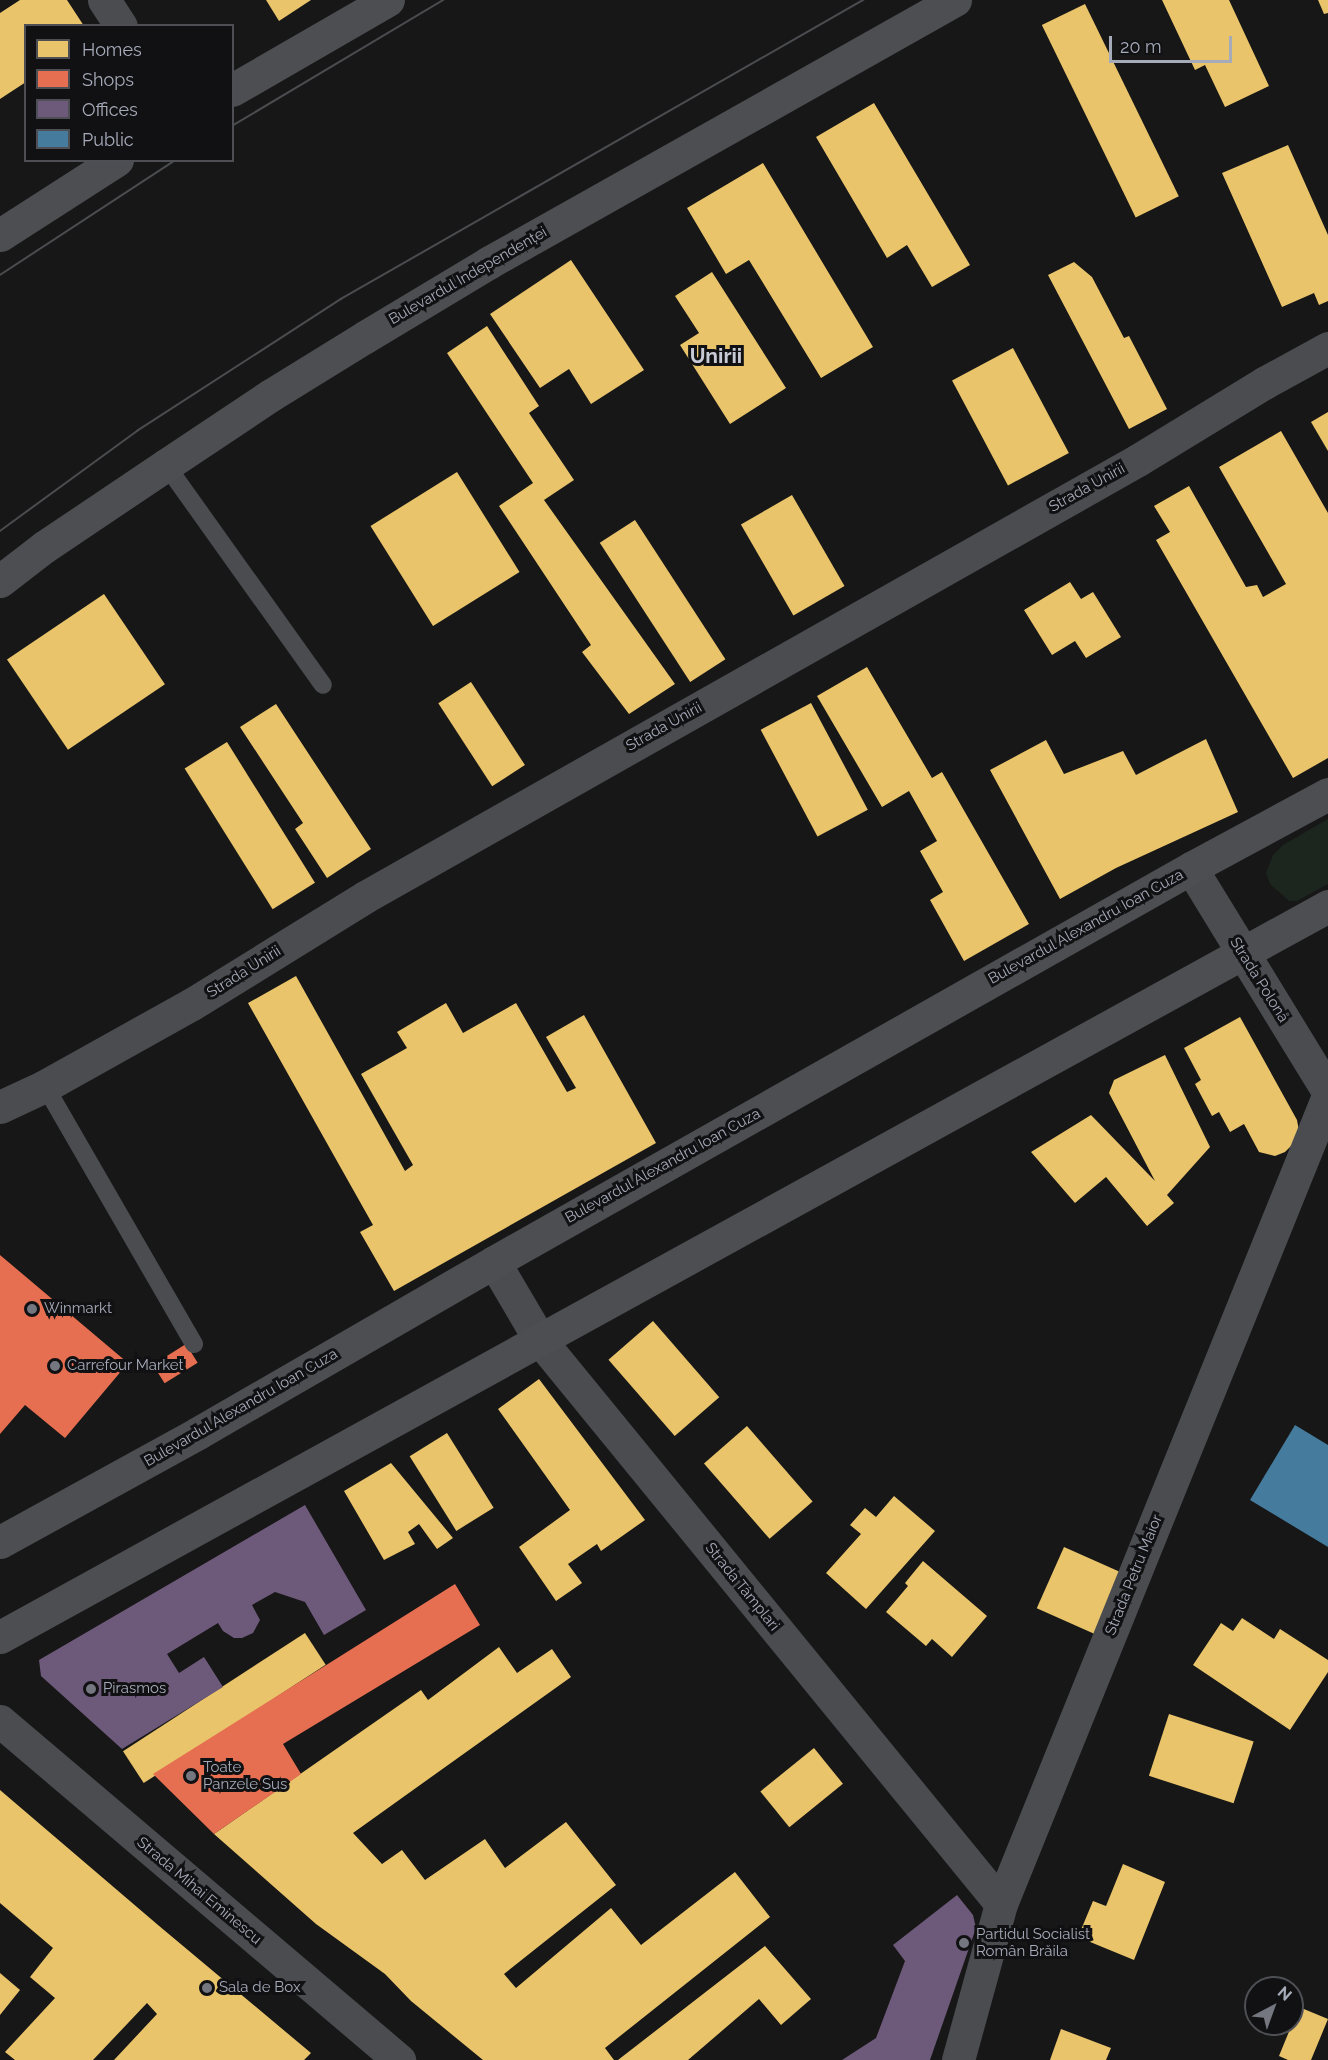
<!DOCTYPE html>
<html>
<head>
<meta charset="utf-8">
<style>
	body { margin:0 }
	#map { position:relative; width:1328px; height:2060px; overflow:hidden; background:#171717; font-family:Raleway,sans-serif }
	div>[style] { position:absolute }
	.green>* { inset:0; background:#1c251e }
	.homes>* { inset:0; background:#e9c46a; transform-origin:0 0 }
	.shops>* { inset:0; background:#e76f51; transform-origin:0 0 }
	.offices>* { inset:0; background:#6d597a }
	.public>* { inset:0; background:#457b9d }
	.lane>* { height:18px; margin:-9px; padding:0 9px; transform-origin:9px; border-radius:9px; background:#4a4c50 }
	.street>* { height:33px; margin:-16.5px; padding:0 16.5px; transform-origin:16.5px; border-radius:16.5px; background:#4a4c50 }
	.primary>* { height:33px; margin:-16.5px; padding:0 16.5px; transform-origin:16.5px; border-radius:16.5px; background:#4d4e52 }
	.tram>* { height:1.5px; margin:-0.75px; padding:0 0.75px; transform-origin:0.75px; border-radius:0.75px; background:#4b4c4f }
	.dots>* { width:16px; height:16px; translate:-50% -50%; box-sizing:border-box; border:3px solid #111113; border-radius:50% }
	span { translate:-50% -50%; white-space:nowrap; text-align:center; line-height:1.15; -webkit-text-stroke:6px #111113; paint-order:stroke }
	.street-label { font-size:15px; color:#a6abb9 }
	.poi-label { font-size:15px; color:#a6abb9 }
	.left { translate:0 -50%; text-align:left }
	.district-label { font-size:21px; color:#c8cbd5; font-weight:700 }
	.legend { position:absolute; left:24px; top:24px; width:210px; height:138px; box-sizing:border-box; background:#111113; border:2px solid #4d4f55; margin:0; padding:8px 10px; list-style:none; font-size:18px; color:#a6abb9 }
	.legend li { display:flex; align-items:center; gap:12px; height:30px }
	.legend b { width:30px; border:2px solid #4d4f55 }
	.north { position:absolute; left:1244px; top:1976px; width:60px; height:60px; box-sizing:border-box; background:#111113; border:2px solid #4d4f55; border-radius:50%; rotate:41deg; font-size:16px; font-weight:700; line-height:24px; text-align:center; color:#a6abb9 }
	.north::after { content:''; display:block; margin:auto; width:21px; height:27px; background:#747780; clip-path:polygon(50% 0,100% 100%,50% 72%,0 100%) }
	.scale { position:absolute; left:1109px; top:36px; width:123px; height:27px; box-sizing:border-box; border:3px solid #a6abb9; border-top:0; padding-left:8px; font-size:18px; line-height:21px; white-space:nowrap; color:#a6abb9; -webkit-text-stroke:4px #111113; paint-order:stroke }
</style>
</head>
<body>
<div id="map">
	<div class="green">
		<div style="clip-path:polygon(1328px 819px,1328px 884px,1297px 901px,1289px 901px,1270px 884px,1266px 873px,1273px 855px,1283px 845px)"></div>
	</div>
	<div class="homes">
		<div style="clip-path:polygon(20px 0,67px 0,84px 26px,26px 26px,26px 82px,0 99px,0 13px)"></div>
		<div style="clip-path:polygon(266px 0,311px 0,279px 21px)"></div>
		<div style="clip-path:polygon(1162px 0,1229px 0,1269px 86px,1225px 107px,1205px 65px,1195px 70px)"></div>
		<div style="clip-path:polygon(1318px 0,1328px 0,1328px 13px,1324px 14px)"></div>
		<div style="left:1085px;top:4px;width:214px;height:48px;rotate:64deg"></div>
		<div style="clip-path:polygon(874px 103px,970px 265px,932px 287px,907px 245px,887px 258px,816px 137px)"></div>
		<div style="clip-path:polygon(1288px 145px,1328px 235px,1328px 301px,1319px 305px,1314px 293px,1282px 307px,1222px 173px)"></div>
		<div style="clip-path:polygon(763px 163px,873px 347px,821px 378px,749px 260px,726px 274px,687px 208px)"></div>
		<div style="clip-path:polygon(571px 260px,644px 370px,591px 404px,569px 369px,540px 388px,490px 314px)"></div>
		<div style="clip-path:polygon(1074px 262px,1092px 277px,1124px 338px,1129px 336px,1167px 409px,1129px 429px,1048px 275px)"></div>
		<div style="clip-path:polygon(712px 272px,786px 388px,730px 424px,680px 345px,699px 333px,675px 296px)"></div>
		<div style="clip-path:polygon(487px 326px,539px 406px,529px 413px,574px 480px,544px 500px,675px 684px,629px 714px,582px 652px,591px 645px,499px 506px,533px 483px,447px 353px)"></div>
		<div style="left:1013px;top:348px;width:119px;height:69px;rotate:62deg"></div>
		<div style="clip-path:polygon(1328px 412px,1328px 451px,1311px 422px)"></div>
		<div style="clip-path:polygon(1281px 431px,1328px 513px,1328px 758px,1293px 778px,1156px 540px,1170px 532px,1154px 506px,1189px 486px,1246px 587px,1257px 585px,1263px 597px,1286px 584px,1219px 467px)"></div>
		<div style="left:457px;top:472px;width:118px;height:102px;rotate:58deg"></div>
		<div style="left:792px;top:495px;width:105px;height:59px;rotate:60deg"></div>
		<div style="left:635px;top:520px;width:166px;height:42px;rotate:57deg"></div>
		<div style="clip-path:polygon(1070px 582px,1081px 599px,1093px 592px,1121px 637px,1086px 658px,1075px 641px,1052px 655px,1024px 610px)"></div>
		<div style="left:104px;top:594px;width:109px;height:117px;rotate:56deg"></div>
		<div style="clip-path:polygon(867px 667px,932px 778px,942px 772px,1029px 924px,964px 961px,930px 900px,943px 892px,920px 851px,937px 841px,909px 791px,882px 807px,817px 696px)"></div>
		<div style="left:471px;top:682px;width:99px;height:39px;rotate:57deg"></div>
		<div style="left:811px;top:703px;width:121px;height:57px;rotate:62deg"></div>
		<div style="clip-path:polygon(276px 704px,371px 849px,327px 878px,295px 829px,303px 823px,240px 727px)"></div>
		<div style="clip-path:polygon(1206px 739px,1238px 812px,1116px 868px,1060px 899px,990px 770px,1046px 740px,1064px 774px,1123px 751px,1136px 775px)"></div>
		<div style="left:227px;top:742px;width:166px;height:50px;rotate:58deg"></div>
		<div style="clip-path:polygon(296px 976px,405px 1171px,413px 1165px,361px 1074px,407px 1048px,397px 1032px,446px 1003px,463px 1033px,516px 1003px,567px 1092px,576px 1088px,546px 1037px,584px 1015px,656px 1143px,394px 1291px,360px 1232px,373px 1225px,248px 1003px)"></div>
		<div style="clip-path:polygon(1240px 1017px,1297px 1120px,1299px 1131px,1293px 1144px,1285px 1152px,1275px 1156px,1259px 1152px,1244px 1124px,1230px 1132px,1219px 1112px,1212px 1116px,1195px 1084px,1201px 1080px,1184px 1048px)"></div>
		<div style="clip-path:polygon(1165px 1055px,1210px 1147px,1167px 1195px,1174px 1203px,1147px 1226px,1106px 1177px,1075px 1203px,1031px 1152px,1091px 1115px,1155px 1181px,1109px 1093px,1114px 1080px)"></div>
		<div style="left:653px;top:1321px;width:101px;height:59px;rotate:49deg"></div>
		<div style="clip-path:polygon(539px 1379px,645px 1520px,601px 1551px,597px 1544px,568px 1564px,582px 1583px,556px 1601px,519px 1547px,570px 1510px,498px 1409px)"></div>
		<div style="left:747px;top:1426px;width:100px;height:57px;rotate:49deg"></div>
		<div style="left:447px;top:1433px;width:88px;height:44px;rotate:58deg"></div>
		<div style="clip-path:polygon(391px 1463px,453px 1538px,437px 1549px,419px 1524px,408px 1532px,415px 1544px,384px 1560px,344px 1491px)"></div>
		<div style="clip-path:polygon(894px 1496px,935px 1531px,866px 1609px,826px 1573px,861px 1534px,850px 1525px,865px 1508px,876px 1517px)"></div>
		<div style="left:1064px;top:1547px;width:72px;height:67px;rotate:24deg"></div>
		<div style="clip-path:polygon(923px 1561px,987px 1616px,952px 1657px,932px 1639px,926px 1646px,886px 1612px,908px 1586px,905px 1583px)"></div>
		<div style="clip-path:polygon(1242px 1618px,1274px 1639px,1280px 1629px,1328px 1660px,1328px 1672px,1290px 1730px,1193px 1665px,1221px 1623px,1233px 1631px)"></div>
		<div style="left:305px;top:1633px;width:38px;height:217px;rotate:57deg"></div>
		<div style="clip-path:polygon(499px 1647px,517px 1673px,552px 1649px,571px 1677px,353px 1833px,382px 1864px,402px 1850px,425px 1880px,485px 1839px,505px 1868px,566px 1822px,616px 1885px,504px 1974px,516px 1988px,611px 1908px,641px 1945px,735px 1872px,770px 1917px,605px 2048px,614px 2060px,483px 2060px,411px 2001px,385px 1974px,316px 1924px,214px 1834px,421px 1690px,428px 1700px)"></div>
		<div style="left:1169px;top:1714px;width:89px;height:65px;rotate:18deg"></div>
		<div style="left:814px;top:1748px;width:46px;height:69px;rotate:51deg"></div>
		<div style="clip-path:polygon(0 1790px,158px 1925px,311px 2053px,304px 2060px,114px 2060px,157px 2014px,147px 2003px,93px 2060px,15px 2060px,5px 2052px,55px 1998px,30px 1977px,53px 1948px,0 1903px)"></div>
		<div style="clip-path:polygon(1123px 1864px,1165px 1882px,1134px 1960px,1078px 1937px,1093px 1901px,1106px 1906px)"></div>
		<div style="clip-path:polygon(765px 1946px,811px 1999px,781px 2025px,759px 1999px,688px 2060px,618px 2060px)"></div>
		<div style="clip-path:polygon(0 1973px,20px 1990px,0 2015px)"></div>
		<div style="clip-path:polygon(1299px 2007px,1328px 2019px,1311px 2060px,1288px 2060px,1279px 2056px)"></div>
		<div style="clip-path:polygon(1061px 2029px,1111px 2048px,1106px 2060px,1050px 2060px)"></div>
	</div>
	<div class="shops">
		<div style="clip-path:polygon(0 1255px,128px 1363px,65px 1438px,25px 1405px,0 1434px)"></div>
		<div style="left:186px;top:1344px;width:22px;height:39px;rotate:58deg"></div>
		<div style="clip-path:polygon(455px 1584px,480px 1625px,283px 1744px,301px 1774px,214px 1834px,153px 1774px)"></div>
	</div>
	<div class="offices">
		<div style="clip-path:polygon(305px 1505px,366px 1610px,324px 1635px,305px 1602px,275px 1592px,252px 1605px,260px 1620px,253px 1633px,242px 1638px,234px 1638px,223px 1631px,218px 1623px,167px 1654px,179px 1673px,204px 1657px,223px 1687px,122px 1749px,41px 1676px,39px 1660px)"></div>
		<div style="clip-path:polygon(957px 1895px,973px 1915px,976px 1928px,930px 2060px,842px 2060px,876px 2038px,905px 1961px,893px 1945px)"></div>
	</div>
	<div class="public">
		<div style="clip-path:polygon(1295px 1425px,1328px 1445px,1328px 1547px,1250px 1500px)"></div>
	</div>
	<div class="lane">
		<div style="left:166px;top:465px;width:270px;rotate:54.5deg"></div>
		<div style="left:45px;top:1086px;width:298px;rotate:60deg"></div>
	</div>
	<div class="street">
		<div style="left:104px;top:0;width:31px;rotate:57deg"></div>
		<div style="left:1191px;top:868px;width:263px;rotate:58.5deg"></div>
		<div style="left:0;top:1107px;width:50px;rotate:-25deg"></div>
		<div style="left:45px;top:1086px;width:168px;rotate:-29.2deg"></div>
		<div style="left:192px;top:1004px;width:203px;rotate:-31.7deg"></div>
		<div style="left:365px;top:897px;width:888px;rotate:-29.48deg"></div>
		<div style="left:1138px;top:460px;width:148px;rotate:-31.4deg"></div>
		<div style="left:1264px;top:383px;width:73px;rotate:-28.7deg"></div>
		<div style="left:494px;top:1262px;width:91px;rotate:59.5deg"></div>
		<div style="left:540px;top:1340px;width:728px;rotate:50.74deg"></div>
		<div style="left:0;top:1721px;width:524px;rotate:40.35deg"></div>
		<div style="left:958px;top:2060px;width:162px;rotate:-74.6deg"></div>
		<div style="left:1001px;top:1904px;width:872px;rotate:-67.97deg"></div>
	</div>
	<div class="primary">
		<div style="left:232px;top:90px;width:180px;rotate:-30deg"></div>
		<div style="left:0;top:235px;width:139px;rotate:-32.7deg"></div>
		<div style="left:0;top:581px;width:56px;rotate:-37.7deg"></div>
		<div style="left:44px;top:547px;width:147px;rotate:-33.9deg"></div>
		<div style="left:166px;top:465px;width:126px;rotate:-33.7deg"></div>
		<div style="left:271px;top:395px;width:110px;rotate:-31.7deg"></div>
		<div style="left:365px;top:337px;width:144px;rotate:-31deg"></div>
		<div style="left:488px;top:263px;width:536px;rotate:-29.39deg"></div>
		<div style="left:0;top:1542px;width:226px;rotate:-28.8deg"></div>
		<div style="left:198px;top:1433px;width:342px;rotate:-30deg"></div>
		<div style="left:494px;top:1262px;width:801px;rotate:-29.48deg"></div>
		<div style="left:1191px;top:868px;width:156px;rotate:-28.4deg"></div>
		<div style="left:0;top:1637px;width:1516px;rotate:-28.83deg"></div>
	</div>
	<div class="tram">
		<div style="left:232px;top:126px;width:246px;rotate:-30.8deg"></div>
		<div style="left:0;top:275px;width:210px;rotate:-33.2deg"></div>
		<div style="left:0;top:531px;width:170px;rotate:-36.1deg"></div>
		<div style="left:137px;top:431px;width:243px;rotate:-32.9deg"></div>
		<div style="left:341px;top:299px;width:602px;rotate:-29.8deg"></div>
	</div>
	<div class="dots">
		<div style="left:32px;top:1309px;background:#747780"></div>
		<div style="left:55px;top:1366px;background:#747780"></div>
		<div style="left:91px;top:1689px;background:#747780"></div>
		<div style="left:191px;top:1776px;background:#747780"></div>
		<div style="left:964px;top:1943px;background:#747780"></div>
		<div style="left:207px;top:1988px;background:#747780"></div>
	</div>
	<div class="street-label">
		<span style="left:468px;top:276px;rotate:-30deg">Bulevardul Independenței</span>
		<span style="left:1087px;top:488px;rotate:-29deg">Strada Unirii</span>
		<span style="left:664px;top:727px;rotate:-29deg">Strada Unirii</span>
		<span style="left:1086px;top:927px;rotate:-29deg">Bulevardul Alexandru Ioan Cuza</span>
		<span style="left:244px;top:972px;rotate:-32deg">Strada Unirii</span>
		<span style="left:1259px;top:980px;rotate:58deg">Strada Polonă</span>
		<span style="left:663px;top:1166px;rotate:-29deg">Bulevardul Alexandru Ioan Cuza</span>
		<span style="left:241px;top:1408px;rotate:-30deg">Bulevardul Alexandru Ioan Cuza</span>
		<span style="left:1134px;top:1575px;rotate:-68deg">Strada Petru Maior</span>
		<span style="left:742px;top:1587px;rotate:51deg">Strada Tâmplari</span>
		<span style="left:199px;top:1891px;rotate:40deg">Strada Mihai Eminescu</span>
	</div>
	<div class="poi-label">
		<span class="left" style="left:44px;top:1309px">Winmarkt</span>
		<span class="left" style="left:67px;top:1366px">Carrefour Market</span>
		<span class="left" style="left:103px;top:1689px">Pirasmos</span>
		<span class="left" style="left:203px;top:1776px">Toate<br>Panzele Sus</span>
		<span class="left" style="left:976px;top:1943px">Partidul Socialist<br>Român Brăila</span>
		<span class="left" style="left:219px;top:1988px">Sala de Box</span>
	</div>
	<div class="district-label">
		<span style="left:716px;top:356px">Unirii</span>
	</div>
	<ul class="legend">
	<li><b style="height:16px;background:#e9c46a"></b>Homes</li>
	<li><b style="height:16px;background:#e76f51"></b>Shops</li>
	<li><b style="height:16px;background:#6d597a"></b>Offices</li>
	<li><b style="height:16px;background:#457b9d"></b>Public</li>
	</ul>
	<div class="north">N</div>
	<div class="scale">20 m</div>
</div>
</body>
</html>
